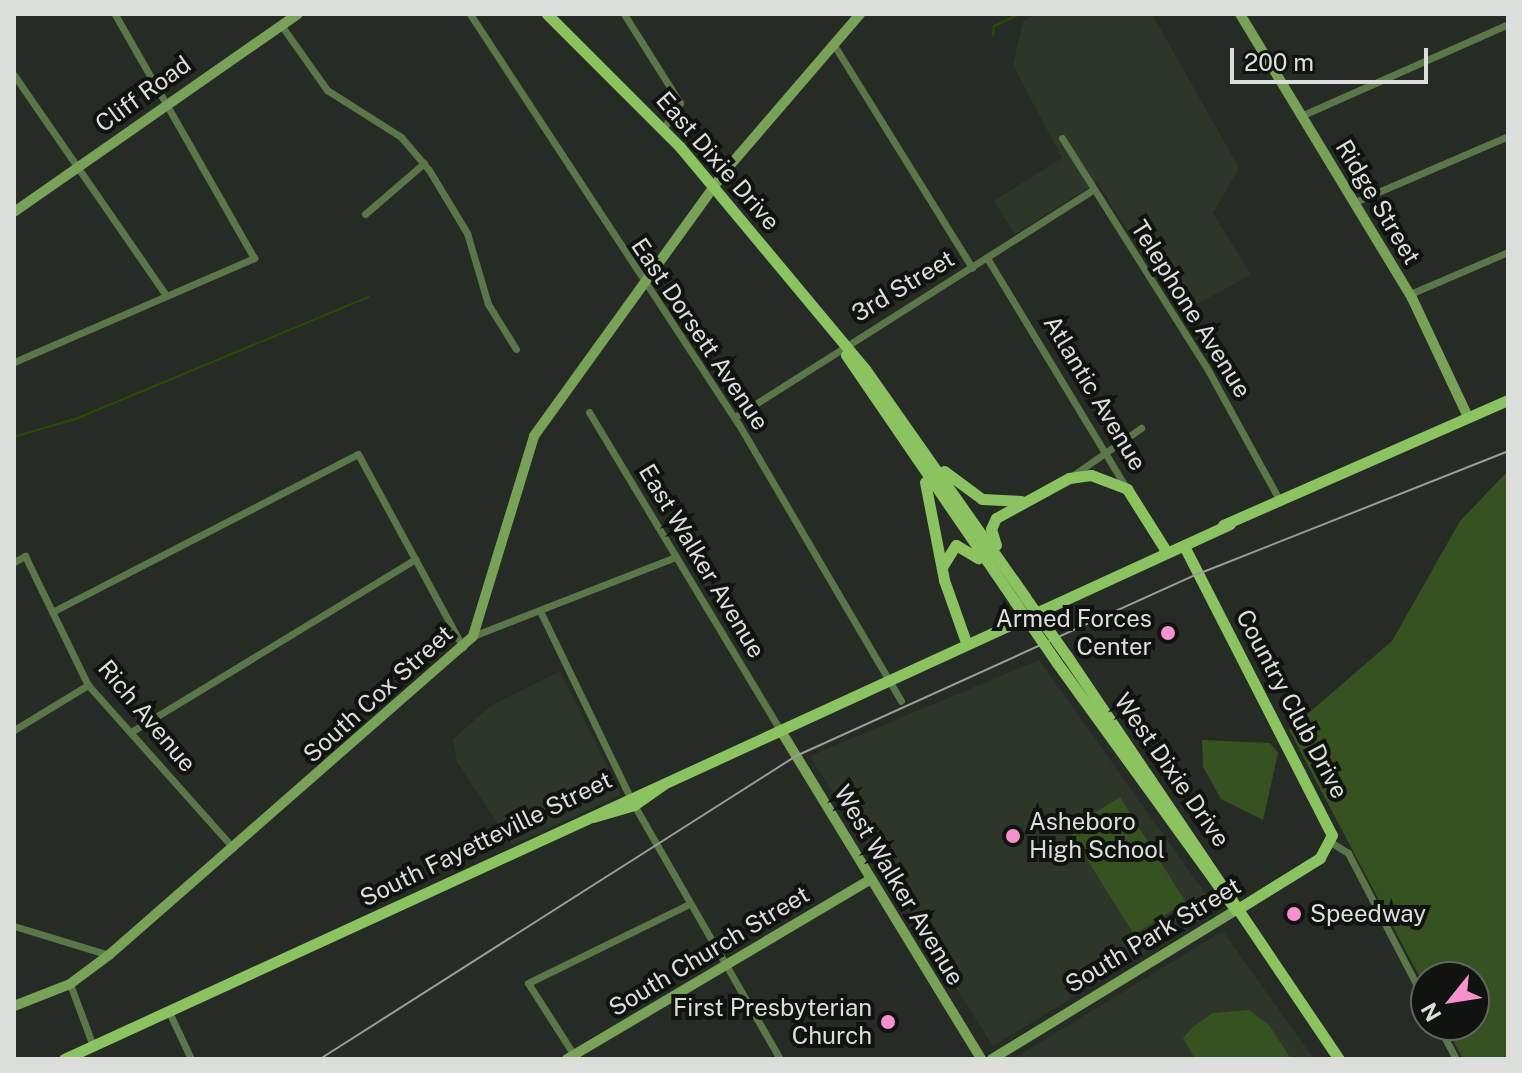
<!DOCTYPE html>
<html>
<head>
<meta charset="utf-8">
<style>
	body { margin:0 }
	#map { position:relative; width:1522px; height:1073px; overflow:hidden; background:#272b25; font-family:"Public Sans",sans-serif }
	div>[style] { position:absolute }
	.built>* { inset:0; background:#2e362a }
	.green>* { inset:0; background:#375221; transform-origin:0 0 }
	.stream>* { height:2px; margin:-1px; padding:0 1px; transform-origin:1px; border-radius:1px; background:#294c00 }
	.street>* { height:7px; margin:-3.5px; padding:0 3.5px; transform-origin:3.5px; border-radius:3.5px; background:#5b7649 }
	.secondary>* { height:10px; margin:-5px; padding:0 5px; transform-origin:5px; border-radius:5px; background:#77a257 }
	.primary>* { height:11px; margin:-5.5px; padding:0 5.5px; transform-origin:5.5px; border-radius:5.5px; background:#8bc361 }
	.rail>* { height:2px; margin:-1px; padding:0 1px; transform-origin:1px; border-radius:1px; background:#9a9d99 }
	.primary-bridge>* { height:11px; margin:-5.5px; padding:0 5.5px; transform-origin:5.5px; border-radius:5.5px; background:#8bc361 }
	.dots>* { width:22px; height:22px; translate:-50% -50%; box-sizing:border-box; border:4px solid #111310; border-radius:50% }
	span { translate:-50% -50%; white-space:nowrap; text-align:center; line-height:1.15; -webkit-text-stroke:8px #111310; paint-order:stroke }
	.street-label { font-size:24px; color:#dbdeda }
	.poi-label { font-size:24px; color:#dbdeda }
	.right { translate:-100% -50%; text-align:right }
	.left { translate:0 -50%; text-align:left }
	.frame { position:absolute; inset:0; border:16px solid #dbdeda; pointer-events:none }
	.north { position:absolute; left:1410px; top:961px; width:80px; height:80px; box-sizing:border-box; background:#111310; border:2px solid #626461; border-radius:50%; rotate:240deg; font-size:22px; font-weight:700; line-height:32px; text-align:center; color:#dbdeda }
	.north::after { content:''; display:block; margin:auto; width:28px; height:36px; background:#f690cf; clip-path:polygon(50% 0,100% 100%,50% 72%,0 100%) }
	.scale { position:absolute; left:1230px; top:48px; width:198px; height:36px; box-sizing:border-box; border:4px solid #dbdeda; border-top:0; padding-left:10px; font-size:24px; line-height:28px; white-space:nowrap; color:#dbdeda; -webkit-text-stroke:6px #111310; paint-order:stroke }
</style>
</head>
<body>
<div id="map">
	<div class="built">
		<div style="clip-path:polygon(1036px 14px,1152px 14px,1239px 168px,1213px 213px,1251px 275px,1180px 313px,1097px 182px,1015px 234px,994px 201px,1062px 158px,1013px 65px,1023px 22px)"></div>
		<div style="clip-path:polygon(1039px 660px,1212px 903px,1211px 913px,993px 1046px,810px 756px)"></div>
		<div style="clip-path:polygon(560px 671px,621px 795px,512px 845px,457px 762px,453px 739px,492px 705px)"></div>
		<div style="clip-path:polygon(1224px 933px,1314px 1059px,1013px 1059px,1218px 934px)"></div>
	</div>
	<div class="green">
		<div style="clip-path:polygon(1508px 471px,1508px 1059px,1463px 1059px,1445px 1025px,1474px 1025px,1474px 977px,1426px 977px,1426px 989px,1289px 730px,1392px 641px,1460px 521px)"></div>
		<div style="clip-path:polygon(1202px 740px,1270px 743px,1278px 753px,1263px 820px,1221px 799px,1203px 767px)"></div>
		<div style="left:1120px;top:797px;width:124px;height:61px;rotate:58deg"></div>
		<div style="clip-path:polygon(1249px 1010px,1269px 1025px,1291px 1059px,1195px 1059px,1183px 1038px,1193px 1027px,1213px 1013px)"></div>
	</div>
	<div class="stream">
		<div style="left:993px;top:35px;width:9px;rotate:-84deg"></div>
		<div style="left:994px;top:26px;width:29px;rotate:-25deg"></div>
		<div style="left:14px;top:437px;width:67px;rotate:-16.5deg"></div>
		<div style="left:78px;top:418px;width:315px;rotate:-22.6deg"></div>
		<div style="left:14px;top:825px;width:1px;rotate:-45deg"></div>
	</div>
	<div class="street">
		<div style="left:470px;top:14px;width:489px;rotate:56.8deg"></div>
		<div style="left:738px;top:423px;width:322px;rotate:59.6deg"></div>
		<div style="left:624px;top:14px;width:105px;rotate:57.8deg"></div>
		<div style="left:680px;top:103px;width:31px;rotate:123deg"></div>
		<div style="left:281px;top:25px;width:80px;rotate:54.7deg"></div>
		<div style="left:327px;top:90px;width:88px;rotate:32.4deg"></div>
		<div style="left:401px;top:137px;width:43px;rotate:49.7deg"></div>
		<div style="left:429px;top:170px;width:74px;rotate:58.9deg"></div>
		<div style="left:467px;top:233px;width:74px;rotate:73.5deg"></div>
		<div style="left:488px;top:304px;width:53px;rotate:58.1deg"></div>
		<div style="left:834px;top:45px;width:262px;rotate:58.2deg"></div>
		<div style="left:14px;top:75px;width:267px;rotate:55.4deg"></div>
		<div style="left:1303px;top:115px;width:224px;rotate:-23.9deg"></div>
		<div style="left:1062px;top:138px;width:274px;rotate:57.8deg"></div>
		<div style="left:1208px;top:370px;width:149px;rotate:61.2deg"></div>
		<div style="left:1355px;top:202px;width:167px;rotate:-23.3deg"></div>
		<div style="left:365px;top:214px;width:78px;rotate:-40.8deg"></div>
		<div style="left:987px;top:258px;width:270px;rotate:58.8deg"></div>
		<div style="left:1410px;top:294px;width:107px;rotate:-23.2deg"></div>
		<div style="left:14px;top:362px;width:262px;rotate:-23.4deg"></div>
		<div style="left:254px;top:258px;width:281px;rotate:-119.7deg"></div>
		<div style="left:589px;top:412px;width:372px;rotate:59deg"></div>
		<div style="left:735px;top:417px;width:424px;rotate:-32.4deg"></div>
		<div style="left:1069px;top:478px;width:88px;rotate:-34.8deg"></div>
		<div style="left:14px;top:562px;width:13px;rotate:-29deg"></div>
		<div style="left:25px;top:556px;width:144px;rotate:64deg"></div>
		<div style="left:88px;top:685px;width:218px;rotate:48.3deg"></div>
		<div style="left:52px;top:612px;width:344px;rotate:-27.3deg"></div>
		<div style="left:358px;top:454px;width:220px;rotate:61.5deg"></div>
		<div style="left:541px;top:613px;width:202px;rotate:64.2deg"></div>
		<div style="left:473px;top:636px;width:218px;rotate:-21.3deg"></div>
		<div style="left:14px;top:730px;width:87px;rotate:-31.3deg"></div>
		<div style="left:131px;top:732px;width:333px;rotate:-31.3deg"></div>
		<div style="left:634px;top:805px;width:293px;rotate:60.1deg"></div>
		<div style="left:1332px;top:843px;width:19px;rotate:32deg"></div>
		<div style="left:1348px;top:853px;width:169px;rotate:62.5deg"></div>
		<div style="left:14px;top:926px;width:99px;rotate:17deg"></div>
		<div style="left:70px;top:984px;width:66px;rotate:69.6deg"></div>
		<div style="left:169px;top:1012px;width:52px;rotate:64.9deg"></div>
		<div style="left:1438px;top:1025px;width:38px;rotate:62deg"></div>
		<div style="left:574px;top:1055px;width:85px;rotate:-122.6deg"></div>
		<div style="left:528px;top:983px;width:177px;rotate:-26.1deg"></div>
	</div>
	<div class="secondary">
		<div style="left:1240px;top:14px;width:332px;rotate:58.8deg"></div>
		<div style="left:1412px;top:298px;width:132px;rotate:64.8deg"></div>
		<div style="left:14px;top:212px;width:346px;rotate:-34.9deg"></div>
		<div style="left:781px;top:731px;width:384px;rotate:58.6deg"></div>
		<div style="left:14px;top:1006px;width:60px;rotate:-21.4deg"></div>
		<div style="left:70px;top:984px;width:49px;rotate:-36.6deg"></div>
		<div style="left:109px;top:955px;width:484px;rotate:-41.2deg"></div>
		<div style="left:473px;top:636px;width:209px;rotate:-73deg"></div>
		<div style="left:534px;top:436px;width:328px;rotate:-54.2deg"></div>
		<div style="left:726px;top:170px;width:206px;rotate:-49.3deg"></div>
		<div style="left:567px;top:1059px;width:353px;rotate:-30.6deg"></div>
		<div style="left:992px;top:1059px;width:286px;rotate:-31.4deg"></div>
	</div>
	<div class="primary">
		<div style="left:547px;top:14px;width:188px;rotate:45deg"></div>
		<div style="left:680px;top:147px;width:289px;rotate:50.2deg"></div>
		<div style="left:865px;top:369px;width:279px;rotate:54.9deg"></div>
		<div style="left:846px;top:355px;width:299px;rotate:55.6deg"></div>
		<div style="left:944px;top:471px;width:47px;rotate:36.4deg"></div>
		<div style="left:982px;top:499px;width:39px;rotate:3deg"></div>
		<div style="left:925px;top:482px;width:100px;rotate:79deg"></div>
		<div style="left:944px;top:580px;width:66px;rotate:70.5deg"></div>
		<div style="left:1223px;top:525px;width:311px;rotate:-23.7deg"></div>
		<div style="left:996px;top:545px;width:17px;rotate:-107deg"></div>
		<div style="left:991px;top:529px;width:12px;rotate:-66deg"></div>
		<div style="left:996px;top:518px;width:83px;rotate:-28.7deg"></div>
		<div style="left:1069px;top:478px;width:22px;rotate:-8deg"></div>
		<div style="left:1091px;top:475px;width:39px;rotate:21deg"></div>
		<div style="left:1127px;top:489px;width:73px;rotate:57.8deg"></div>
		<div style="left:1185px;top:548px;width:322px;rotate:62.9deg"></div>
		<div style="left:1332px;top:835px;width:26px;rotate:118deg"></div>
		<div style="left:1320px;top:858px;width:99px;rotate:148.2deg"></div>
		<div style="left:942px;top:567px;width:26px;rotate:-58deg"></div>
		<div style="left:956px;top:545px;width:26px;rotate:31deg"></div>
		<div style="left:1067px;top:656px;width:486px;rotate:56deg"></div>
		<div style="left:1057px;top:663px;width:305px;rotate:54.1deg"></div>
		<div style="left:593px;top:817px;width:43px;rotate:-16.3deg"></div>
		<div style="left:634px;top:805px;width:37px;rotate:-35deg"></div>
		<div style="left:64px;top:1059px;width:1283px;rotate:-24.65deg"></div>
	</div>
	<div class="rail">
		<div style="left:320px;top:1059px;width:564px;rotate:-32.48deg"></div>
		<div style="left:796px;top:756px;width:441px;rotate:-24.4deg"></div>
		<div style="left:1198px;top:574px;width:334px;rotate:-21.6deg"></div>
	</div>
	<div class="primary-bridge">
		<div style="left:1025px;top:597px;width:72px;rotate:54.6deg"></div>
		<div style="left:1015px;top:602px;width:74px;rotate:55.5deg"></div>
	</div>
	<div class="dots">
		<div style="left:1168px;top:633px;background:#f690cf"></div>
		<div style="left:1013px;top:836px;background:#f690cf"></div>
		<div style="left:1294px;top:914px;background:#f690cf"></div>
		<div style="left:888px;top:1022px;background:#f690cf"></div>
	</div>
	<div class="street-label">
		<span style="left:143px;top:94px;rotate:-36deg">Cliff Road</span>
		<span style="left:718px;top:161px;rotate:49deg">East Dixie Drive</span>
		<span style="left:1378px;top:202px;rotate:59deg">Ridge Street</span>
		<span style="left:903px;top:286px;rotate:-31deg">3rd Street</span>
		<span style="left:1191px;top:309px;rotate:58deg">Telephone Avenue</span>
		<span style="left:700px;top:334px;rotate:56deg">East Dorsett Avenue</span>
		<span style="left:1095px;top:393px;rotate:59deg">Atlantic Avenue</span>
		<span style="left:702px;top:561px;rotate:59deg">East Walker Avenue</span>
		<span style="left:378px;top:694px;rotate:-42deg">South Cox Street</span>
		<span style="left:1292px;top:704px;rotate:62deg">Country Club Drive</span>
		<span style="left:147px;top:716px;rotate:50deg">Rich Avenue</span>
		<span style="left:1172px;top:770px;rotate:55deg">West Dixie Drive</span>
		<span style="left:486px;top:839px;rotate:-26deg">South Fayetteville Street</span>
		<span style="left:899px;top:885px;rotate:59deg">West Walker Avenue</span>
		<span style="left:1153px;top:935px;rotate:-31deg">South Park Street</span>
		<span style="left:709px;top:951px;rotate:-31deg">South Church Street</span>
	</div>
	<div class="poi-label">
		<span class="right" style="left:1152px;top:633px">Armed Forces<br>Center</span>
		<span class="left" style="left:1029px;top:836px">Asheboro<br>High School</span>
		<span class="left" style="left:1310px;top:914px">Speedway</span>
		<span class="right" style="left:872px;top:1022px">First Presbyterian<br>Church</span>
	</div>
	<div class="frame"></div>
	<div class="north">N</div>
	<div class="scale">200 m</div>
</div>
</body>
</html>
